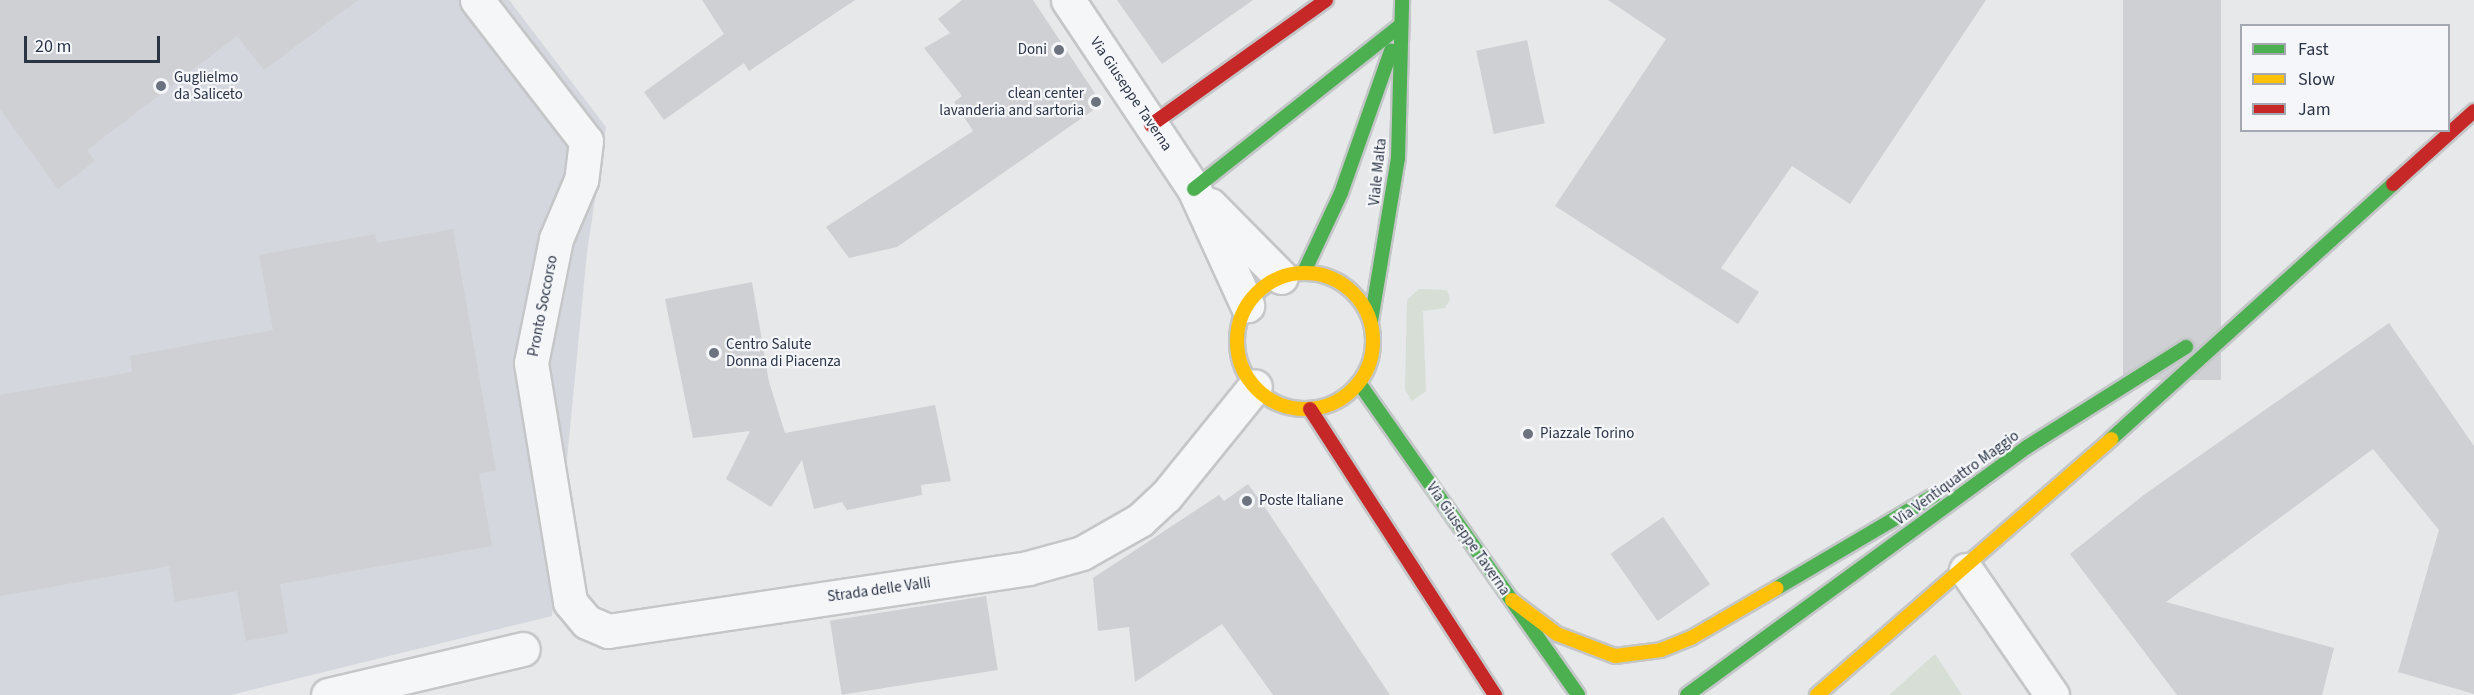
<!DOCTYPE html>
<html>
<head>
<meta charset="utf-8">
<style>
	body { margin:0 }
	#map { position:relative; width:2474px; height:695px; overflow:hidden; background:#e6e8ea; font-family:"Source Sans 3",sans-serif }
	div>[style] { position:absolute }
	.built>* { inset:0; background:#d4d7dd }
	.green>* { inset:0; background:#d6ded6 }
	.building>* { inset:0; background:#ced0d3; transform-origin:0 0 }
	.roads { filter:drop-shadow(2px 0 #c4c6c8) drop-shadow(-2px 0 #c4c6c8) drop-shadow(0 2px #c4c6c8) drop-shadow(0 -2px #c4c6c8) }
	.street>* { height:33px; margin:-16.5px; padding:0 16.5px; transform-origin:16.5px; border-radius:16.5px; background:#f5f6f7 }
	.fast>* { height:14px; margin:-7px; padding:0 7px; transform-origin:7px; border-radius:7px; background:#4caf50 }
	.slow>* { height:14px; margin:-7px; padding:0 7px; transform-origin:7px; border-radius:7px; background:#ffc107 }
	.slow>.ring { margin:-7px; padding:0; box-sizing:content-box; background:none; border:14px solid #ffc107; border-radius:50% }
	.jam>* { height:14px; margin:-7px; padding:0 7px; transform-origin:7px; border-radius:7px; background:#c62828 }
	.dots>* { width:16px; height:16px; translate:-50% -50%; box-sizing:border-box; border:3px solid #f4f6f9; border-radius:50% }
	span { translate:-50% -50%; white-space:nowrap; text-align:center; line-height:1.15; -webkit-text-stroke:4.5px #f4f6f9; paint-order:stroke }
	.poi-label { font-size:15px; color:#2b3445 }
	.right { translate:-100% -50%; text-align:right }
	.left { translate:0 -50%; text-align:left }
	.street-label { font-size:15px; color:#2b3445 }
	.legend { position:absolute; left:2240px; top:24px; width:210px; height:108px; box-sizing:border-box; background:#f4f6f9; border:2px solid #a4a8b1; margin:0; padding:8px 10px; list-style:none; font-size:18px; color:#2b3445 }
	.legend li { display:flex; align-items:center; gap:12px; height:30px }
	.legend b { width:30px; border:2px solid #a4a8b1 }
	.scale { position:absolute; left:24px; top:36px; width:136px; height:27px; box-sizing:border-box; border:3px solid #2b3445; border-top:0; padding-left:8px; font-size:18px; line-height:21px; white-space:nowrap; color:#2b3445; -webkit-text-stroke:4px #f4f6f9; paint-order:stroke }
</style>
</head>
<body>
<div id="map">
	<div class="built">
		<div style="clip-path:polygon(0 0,509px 0,606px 127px,587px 252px,552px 616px,231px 695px,0 695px)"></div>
	</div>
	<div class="green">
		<div style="clip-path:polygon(1419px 289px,1447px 290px,1450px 299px,1445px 308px,1423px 311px,1426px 391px,1412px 401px,1405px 390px,1407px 300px)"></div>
		<div style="clip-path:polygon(1935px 654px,1962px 695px,1889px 695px)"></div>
	</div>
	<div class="building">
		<div style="clip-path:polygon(0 0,358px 0,264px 70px,237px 36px,87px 150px,95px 161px,58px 189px,0 109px)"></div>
		<div style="clip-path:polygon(702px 0,855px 0,749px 71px,744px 63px,664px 120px,644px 92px,724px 34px)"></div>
		<div style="clip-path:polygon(962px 0,1033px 0,1102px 104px,897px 247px,849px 258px,826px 227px,973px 131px,954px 102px,962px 96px,924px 48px,950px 33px,938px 19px)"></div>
		<div style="clip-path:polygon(1117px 0,1253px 0,1162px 64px)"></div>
		<div style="clip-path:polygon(1608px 0,1986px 0,1850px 204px,1792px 166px,1721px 268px,1759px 292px,1738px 324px,1555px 206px,1666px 39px)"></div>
		<div style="left:2123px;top:0;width:98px;height:380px"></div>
		<div style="left:1527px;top:40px;width:85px;height:52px;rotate:78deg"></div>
		<div style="clip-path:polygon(453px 229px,496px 471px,479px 473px,492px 546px,280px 584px,288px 633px,246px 641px,237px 591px,175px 602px,169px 566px,0 596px,0 395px,132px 372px,130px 356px,273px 330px,259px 255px,375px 234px,377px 243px)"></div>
		<div style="clip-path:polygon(752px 282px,769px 382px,785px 433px,935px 405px,951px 481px,921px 485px,922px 495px,847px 510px,842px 502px,814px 509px,802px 460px,771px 507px,726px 479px,750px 431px,693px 438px,665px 299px)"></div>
		<div style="clip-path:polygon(2389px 323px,2474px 446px,2474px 694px,2398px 672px,2439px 530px,2373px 449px,2166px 602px,2334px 648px,2322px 695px,2177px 695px,2070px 554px,2145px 494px)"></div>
		<div style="clip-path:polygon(1248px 484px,1266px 509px,1390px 695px,1273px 695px,1222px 624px,1135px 682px,1129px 627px,1098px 631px,1093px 578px,1219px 495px,1224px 501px)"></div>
		<div style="left:1663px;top:517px;width:82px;height:64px;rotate:55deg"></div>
		<div style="left:986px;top:596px;width:75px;height:158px;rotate:81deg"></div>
	</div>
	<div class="roads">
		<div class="street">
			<div style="left:477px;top:0;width:178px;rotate:52.3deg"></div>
			<div style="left:586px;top:141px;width:39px;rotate:97deg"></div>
			<div style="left:581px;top:180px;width:64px;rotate:113deg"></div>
			<div style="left:556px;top:239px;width:126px;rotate:101.4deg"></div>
			<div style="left:531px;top:363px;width:242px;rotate:80.7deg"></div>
			<div style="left:570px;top:602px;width:26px;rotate:50deg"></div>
			<div style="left:587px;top:622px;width:23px;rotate:23deg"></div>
			<div style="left:608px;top:631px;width:425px;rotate:-8.5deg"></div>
			<div style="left:1028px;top:568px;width:56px;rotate:-15.5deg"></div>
			<div style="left:1082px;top:553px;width:67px;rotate:-29.6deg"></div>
			<div style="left:1140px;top:520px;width:35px;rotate:-43deg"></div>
			<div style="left:1166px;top:496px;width:141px;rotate:-51deg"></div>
			<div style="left:1068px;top:0;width:227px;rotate:56.3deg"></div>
			<div style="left:1194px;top:189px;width:128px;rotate:65.4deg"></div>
			<div style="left:1210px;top:205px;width:101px;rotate:45.4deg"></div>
			<div style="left:1966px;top:570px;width:152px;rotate:55.5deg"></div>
			<div style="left:328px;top:695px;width:200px;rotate:-13.3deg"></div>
		</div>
		<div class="fast">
			<div style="left:1194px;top:189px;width:264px;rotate:-38.4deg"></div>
			<div style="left:1304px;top:272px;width:87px;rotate:-64.9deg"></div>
			<div style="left:1341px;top:193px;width:151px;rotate:-70.6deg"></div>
			<div style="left:1371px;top:321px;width:165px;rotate:-80.6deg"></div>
			<div style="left:1398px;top:158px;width:158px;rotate:-88.5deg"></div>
			<div style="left:1359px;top:383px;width:381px;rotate:54.9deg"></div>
			<div style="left:2111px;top:439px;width:380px;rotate:-42.1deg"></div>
			<div style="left:1777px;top:588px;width:183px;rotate:-30.5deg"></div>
			<div style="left:1687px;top:695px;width:421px;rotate:-36.1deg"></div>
			<div style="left:2027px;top:447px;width:188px;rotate:-32.2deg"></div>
		</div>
		<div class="slow">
			<div class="ring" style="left:1237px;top:273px;width:122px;height:122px"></div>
			<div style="left:1512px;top:600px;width:56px;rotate:37.1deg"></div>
			<div style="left:1557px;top:634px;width:62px;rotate:20.8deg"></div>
			<div style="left:1615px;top:656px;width:46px;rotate:-7.4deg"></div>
			<div style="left:1661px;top:650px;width:32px;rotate:-22deg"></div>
			<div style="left:1691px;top:638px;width:99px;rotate:-30.2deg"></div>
			<div style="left:1817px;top:695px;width:390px;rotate:-41deg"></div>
		</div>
		<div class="jam">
			<div style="left:1151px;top:125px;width:215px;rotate:-35.5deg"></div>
			<div style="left:2393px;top:184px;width:109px;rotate:-42deg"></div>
			<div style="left:1310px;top:409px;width:341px;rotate:57.1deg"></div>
		</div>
	</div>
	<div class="dots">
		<div style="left:1059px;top:50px;background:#6c737f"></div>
		<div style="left:161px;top:86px;background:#6c737f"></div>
		<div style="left:1096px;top:102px;background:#6c737f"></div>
		<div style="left:714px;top:353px;background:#6c737f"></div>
		<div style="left:1528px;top:434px;background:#6c737f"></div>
		<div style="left:1247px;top:501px;background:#6c737f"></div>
	</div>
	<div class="poi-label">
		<span class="right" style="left:1047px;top:50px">Doni</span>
		<span class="left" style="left:174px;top:86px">Guglielmo<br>da Saliceto</span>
		<span class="right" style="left:1084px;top:102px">clean center<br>lavanderia and sartoria</span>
		<span class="left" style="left:726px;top:353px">Centro Salute<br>Donna di Piacenza</span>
		<span class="left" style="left:1540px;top:434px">Piazzale Torino</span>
		<span class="left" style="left:1259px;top:501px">Poste Italiane</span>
	</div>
	<div class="street-label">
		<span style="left:1131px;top:94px;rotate:56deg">Via Giuseppe Taverna</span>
		<span style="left:1378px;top:172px;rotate:-84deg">Viale Malta</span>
		<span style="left:543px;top:306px;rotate:-79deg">Pronto Soccorso</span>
		<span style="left:1957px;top:478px;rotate:-36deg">Via Ventiquattro Maggio</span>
		<span style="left:1468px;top:539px;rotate:55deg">Via Giuseppe Taverna</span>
		<span style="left:879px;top:590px;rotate:-8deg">Strada delle Valli</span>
	</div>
	<ul class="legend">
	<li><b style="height:8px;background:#4caf50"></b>Fast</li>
	<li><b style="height:8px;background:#ffc107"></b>Slow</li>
	<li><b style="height:8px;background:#c62828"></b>Jam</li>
	</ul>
	<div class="scale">20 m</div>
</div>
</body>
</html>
